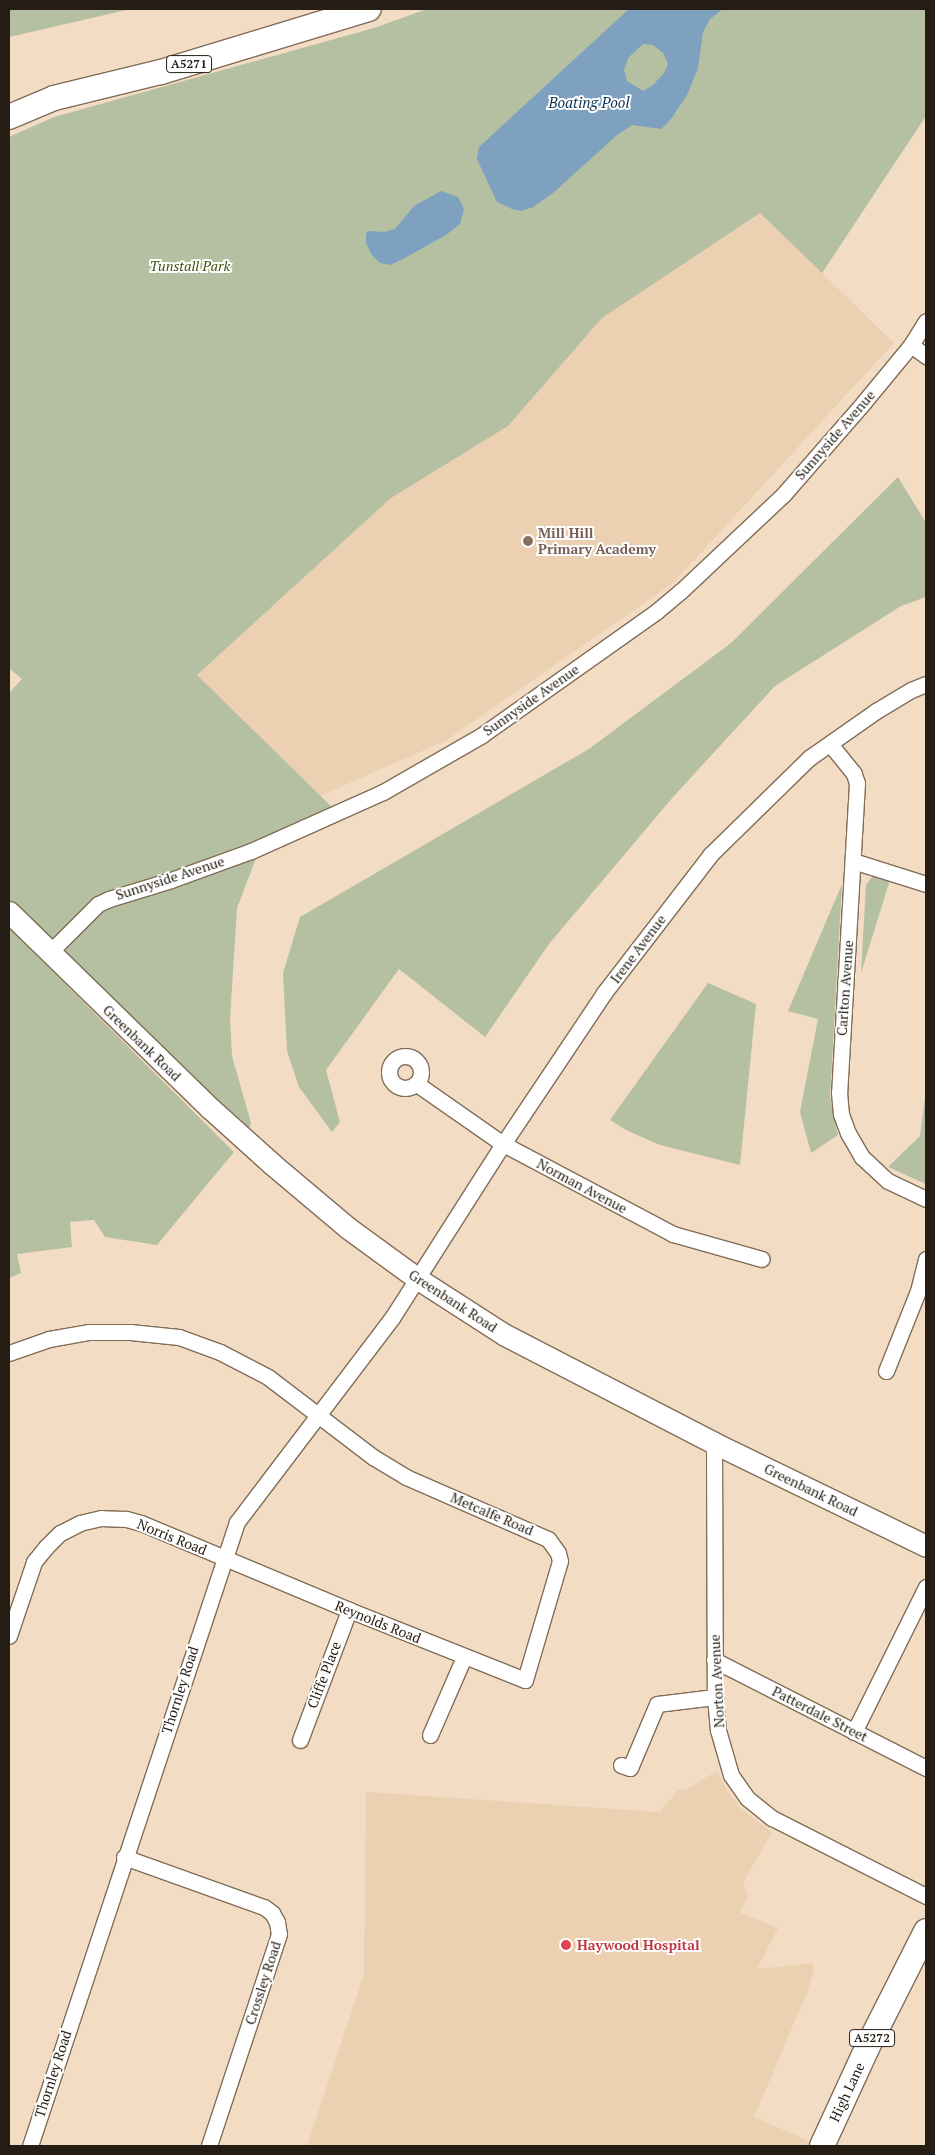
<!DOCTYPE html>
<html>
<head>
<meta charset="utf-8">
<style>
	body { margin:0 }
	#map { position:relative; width:935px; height:2155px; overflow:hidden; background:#f3dcc4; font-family:"PT Serif",serif }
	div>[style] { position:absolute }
	.built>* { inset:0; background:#ecd0b2 }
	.green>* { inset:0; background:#b5bfa1 }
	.water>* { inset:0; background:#7ea1c0 }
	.roads { filter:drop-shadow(1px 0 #816d57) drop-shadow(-1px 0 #816d57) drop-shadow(0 1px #816d57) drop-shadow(0 -1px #816d57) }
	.street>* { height:15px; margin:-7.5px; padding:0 7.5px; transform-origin:7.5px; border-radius:7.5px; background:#fff }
	.street>.ring { margin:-7.5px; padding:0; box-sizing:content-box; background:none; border:15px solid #fff; border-radius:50% }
	.secondary>* { height:21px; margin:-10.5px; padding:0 10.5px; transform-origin:10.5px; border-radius:10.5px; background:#fff }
	.primary>* { height:24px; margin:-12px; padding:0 12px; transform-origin:12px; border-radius:12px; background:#fff }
	.dots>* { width:14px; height:14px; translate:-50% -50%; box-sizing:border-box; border:2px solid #fff; border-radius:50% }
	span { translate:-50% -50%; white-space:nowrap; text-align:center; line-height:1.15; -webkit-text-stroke:4px #fff; paint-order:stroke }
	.shield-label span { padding:1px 4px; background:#fff; border:1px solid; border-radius:4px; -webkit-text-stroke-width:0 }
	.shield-label { font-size:12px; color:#251d14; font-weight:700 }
	.park-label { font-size:14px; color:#3e4e0a; font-style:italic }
	.street-label { font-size:14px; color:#251d14 }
	.education-label { font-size:14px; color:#785e54; font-weight:700 }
	.left { translate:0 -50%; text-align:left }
	.health-label { font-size:14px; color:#be3a42; font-weight:700 }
	.water-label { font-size:15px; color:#0b3454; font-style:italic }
	.frame { position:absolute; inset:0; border:10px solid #251d14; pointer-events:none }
</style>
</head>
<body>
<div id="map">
	<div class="built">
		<div style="clip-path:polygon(760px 213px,894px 343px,673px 583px,445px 741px,320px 796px,197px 675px,391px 498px,508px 426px,602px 318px)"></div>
		<div style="clip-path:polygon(717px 1771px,726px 1789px,741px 1809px,772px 1832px,743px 1883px,748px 1896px,740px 1913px,778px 1928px,757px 1969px,813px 1963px,814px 1971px,806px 1995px,754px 2117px,813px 2143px,812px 2146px,307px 2146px,364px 1974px,366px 1792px,660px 1812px,678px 1790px,687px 1789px)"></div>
	</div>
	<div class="green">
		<div style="clip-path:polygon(9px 9px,131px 9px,9px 37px)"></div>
		<div style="clip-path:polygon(427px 9px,926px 9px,926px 116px,822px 273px,760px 213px,602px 318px,508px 426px,391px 498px,197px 675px,337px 812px,251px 851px,255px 861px,237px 908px,230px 1018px,232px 1056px,251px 1123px,246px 1141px,9px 912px,9px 693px,22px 679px,9px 668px,9px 137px,54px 117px,374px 28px)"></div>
		<div style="clip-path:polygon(898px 477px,926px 523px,926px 597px,901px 606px,775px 686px,673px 797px,549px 944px,485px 1037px,399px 969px,326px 1070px,340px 1122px,332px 1132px,299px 1087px,287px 1051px,283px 973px,300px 917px,589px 749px,731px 643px)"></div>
		<div style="clip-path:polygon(875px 873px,890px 880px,861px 973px,866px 885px)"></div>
		<div style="clip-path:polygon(842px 884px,830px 1098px,838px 1135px,811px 1153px,800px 1112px,818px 1019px,788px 1011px)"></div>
		<div style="clip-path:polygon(10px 929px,234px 1152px,157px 1245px,105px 1237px,94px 1220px,70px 1222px,72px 1247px,17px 1254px,21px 1273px,9px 1278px)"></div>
		<div style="clip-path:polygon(708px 983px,756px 1004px,740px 1165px,660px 1145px,626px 1130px,610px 1120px)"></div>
		<div style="clip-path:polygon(926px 1090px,926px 1184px,888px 1167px,920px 1136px)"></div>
	</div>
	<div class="water">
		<div style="clip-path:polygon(evenodd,629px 9px,723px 9px,710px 19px,703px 32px,698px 68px,687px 95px,671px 119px,661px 129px,632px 125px,617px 135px,553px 193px,533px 207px,522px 211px,512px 209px,497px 202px,477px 159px,479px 147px,629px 9px,643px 44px,653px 45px,663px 53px,668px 64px,664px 73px,653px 85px,643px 91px,627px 81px,624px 70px,628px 58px,643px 44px)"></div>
		<div style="clip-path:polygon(441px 191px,458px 197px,464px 209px,460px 224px,446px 235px,403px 259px,390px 265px,380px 263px,371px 254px,366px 243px,366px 234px,368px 231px,384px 232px,395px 229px,414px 206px)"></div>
	</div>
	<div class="roads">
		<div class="street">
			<div style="left:911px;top:345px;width:19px;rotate:36deg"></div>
			<div style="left:830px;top:744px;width:38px;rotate:51deg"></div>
			<div style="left:854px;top:774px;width:9px;rotate:72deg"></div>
			<div style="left:857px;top:783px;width:310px;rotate:93.3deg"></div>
			<div style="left:839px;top:1092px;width:22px;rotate:85deg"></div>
			<div style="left:841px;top:1114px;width:20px;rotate:70deg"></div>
			<div style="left:848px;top:1133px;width:28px;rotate:60deg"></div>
			<div style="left:862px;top:1157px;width:35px;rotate:43deg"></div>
			<div style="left:888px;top:1181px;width:42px;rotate:25.3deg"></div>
			<div style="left:853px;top:861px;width:77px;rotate:17.5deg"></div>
			<div style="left:49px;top:953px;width:69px;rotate:-45deg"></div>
			<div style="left:98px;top:904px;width:12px;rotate:-24deg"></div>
			<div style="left:109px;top:899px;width:65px;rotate:-17deg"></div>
			<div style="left:171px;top:880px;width:85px;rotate:-19.9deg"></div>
			<div style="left:251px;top:851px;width:145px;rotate:-24.1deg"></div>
			<div style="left:383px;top:792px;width:114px;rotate:-29.9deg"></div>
			<div style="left:482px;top:735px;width:214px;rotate:-35.3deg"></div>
			<div style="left:657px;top:611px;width:31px;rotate:-40deg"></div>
			<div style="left:681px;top:591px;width:140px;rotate:-43.3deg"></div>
			<div style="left:783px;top:495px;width:123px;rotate:-48.9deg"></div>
			<div style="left:864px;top:402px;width:74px;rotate:-50.5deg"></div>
			<div style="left:911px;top:345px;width:28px;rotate:-58deg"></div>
			<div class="ring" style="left:389px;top:1056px;width:17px;height:17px"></div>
			<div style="left:417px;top:1084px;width:105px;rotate:34.9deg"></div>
			<div style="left:503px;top:1144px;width:192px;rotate:27.9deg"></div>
			<div style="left:673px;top:1234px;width:92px;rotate:15.7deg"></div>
			<div style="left:9px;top:1353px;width:42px;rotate:-19.3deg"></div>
			<div style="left:49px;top:1339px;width:41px;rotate:-9.9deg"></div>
			<div style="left:89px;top:1332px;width:41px"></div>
			<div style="left:130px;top:1332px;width:49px;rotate:5.8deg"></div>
			<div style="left:179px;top:1337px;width:44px;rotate:20.1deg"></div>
			<div style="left:220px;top:1352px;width:54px;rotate:27.5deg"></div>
			<div style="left:268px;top:1377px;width:132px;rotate:37.3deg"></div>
			<div style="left:373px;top:1457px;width:39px;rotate:31deg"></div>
			<div style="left:406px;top:1477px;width:155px;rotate:23.6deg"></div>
			<div style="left:548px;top:1539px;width:17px;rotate:54deg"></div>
			<div style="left:558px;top:1553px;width:8px;rotate:76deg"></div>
			<div style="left:560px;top:1561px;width:124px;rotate:106.4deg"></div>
			<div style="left:525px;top:1680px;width:189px;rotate:-158.3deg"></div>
			<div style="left:349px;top:1610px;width:225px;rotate:-157.3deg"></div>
			<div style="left:141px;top:1523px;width:16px;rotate:-165deg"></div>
			<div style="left:126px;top:1519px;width:25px;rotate:-178deg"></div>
			<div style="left:101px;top:1518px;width:22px;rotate:167deg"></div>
			<div style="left:80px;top:1523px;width:22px;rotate:153deg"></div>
			<div style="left:60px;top:1533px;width:20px;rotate:135deg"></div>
			<div style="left:46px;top:1547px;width:19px;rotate:129deg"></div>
			<div style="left:34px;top:1562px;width:78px;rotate:108.7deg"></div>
			<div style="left:886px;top:1371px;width:86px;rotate:-68.2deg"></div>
			<div style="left:918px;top:1291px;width:33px;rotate:-76deg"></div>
			<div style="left:714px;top:1443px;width:254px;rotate:89.8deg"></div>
			<div style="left:715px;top:1697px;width:33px;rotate:85deg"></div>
			<div style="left:718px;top:1730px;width:47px;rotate:73.9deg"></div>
			<div style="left:731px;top:1775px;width:28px;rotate:55deg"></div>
			<div style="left:747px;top:1798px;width:32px;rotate:39deg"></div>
			<div style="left:772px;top:1818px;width:173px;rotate:26.9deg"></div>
			<div style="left:714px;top:1660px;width:238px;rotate:27deg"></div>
			<div style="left:854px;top:1732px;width:162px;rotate:-63.6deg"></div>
			<div style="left:430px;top:1735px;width:85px;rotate:-66.4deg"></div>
			<div style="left:300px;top:1740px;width:139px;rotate:-69.3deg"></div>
			<div style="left:621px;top:1765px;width:9px;rotate:18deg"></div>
			<div style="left:630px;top:1768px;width:69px;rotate:-67.1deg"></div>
			<div style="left:657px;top:1704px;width:58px;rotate:-6.9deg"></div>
			<div style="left:124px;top:1857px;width:149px;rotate:19.7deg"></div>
			<div style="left:264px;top:1907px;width:10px;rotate:37deg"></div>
			<div style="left:272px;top:1913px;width:10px;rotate:61deg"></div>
			<div style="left:277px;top:1922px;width:12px;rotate:81deg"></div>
			<div style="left:279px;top:1934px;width:223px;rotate:108.3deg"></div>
			<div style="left:30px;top:2146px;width:657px;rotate:-71.65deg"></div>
			<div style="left:237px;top:1522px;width:256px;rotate:-52.8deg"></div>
			<div style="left:392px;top:1318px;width:206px;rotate:-57.5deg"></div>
			<div style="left:503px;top:1144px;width:182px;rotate:-56.2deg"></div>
			<div style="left:604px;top:993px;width:175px;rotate:-52.4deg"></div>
			<div style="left:711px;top:854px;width:137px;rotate:-44.4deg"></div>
			<div style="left:809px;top:758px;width:82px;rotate:-35deg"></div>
			<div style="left:876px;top:711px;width:41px;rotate:-31deg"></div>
			<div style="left:911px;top:690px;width:16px;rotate:-22deg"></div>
		</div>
		<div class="secondary">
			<div style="left:9px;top:912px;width:282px;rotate:44.3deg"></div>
			<div style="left:211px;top:1109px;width:82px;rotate:42deg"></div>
			<div style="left:272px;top:1164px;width:99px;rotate:40.1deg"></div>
			<div style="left:348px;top:1228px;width:87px;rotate:36.1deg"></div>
			<div style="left:418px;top:1279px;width:103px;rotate:32.8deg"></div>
			<div style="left:505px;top:1335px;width:235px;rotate:27.3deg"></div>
			<div style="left:714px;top:1443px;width:236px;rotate:25.9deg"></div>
		</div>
		<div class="primary">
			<div style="left:9px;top:117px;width:49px;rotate:-22.9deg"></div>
			<div style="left:54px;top:98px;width:110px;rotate:-13.7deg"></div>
			<div style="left:161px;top:72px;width:217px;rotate:-16.9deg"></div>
			<div style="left:822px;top:2146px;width:108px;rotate:-65.3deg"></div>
			<div style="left:867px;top:2048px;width:131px;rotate:-63.2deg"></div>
		</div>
	</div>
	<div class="dots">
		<div style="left:528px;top:541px;background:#8d6e63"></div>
		<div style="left:566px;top:1945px;background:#e0444e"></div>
	</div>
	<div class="shield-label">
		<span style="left:189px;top:64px">A5271</span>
		<span style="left:872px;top:2038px">A5272</span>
	</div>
	<div class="park-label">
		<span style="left:190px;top:266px">Tunstall Park</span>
	</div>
	<div class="street-label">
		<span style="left:835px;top:435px;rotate:-49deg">Sunnyside Avenue</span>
		<span style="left:531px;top:700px;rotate:-35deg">Sunnyside Avenue</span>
		<span style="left:170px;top:878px;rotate:-18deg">Sunnyside Avenue</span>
		<span style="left:638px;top:949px;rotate:-53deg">Irene Avenue</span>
		<span style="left:845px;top:988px;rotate:-86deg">Carlton Avenue</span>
		<span style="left:142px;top:1043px;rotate:44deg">Greenbank Road</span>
		<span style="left:582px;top:1186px;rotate:28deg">Norman Avenue</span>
		<span style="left:453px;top:1301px;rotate:33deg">Greenbank Road</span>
		<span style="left:811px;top:1490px;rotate:26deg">Greenbank Road</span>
		<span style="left:492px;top:1514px;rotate:23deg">Metcalfe Road</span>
		<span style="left:172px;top:1537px;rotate:22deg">Norris Road</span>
		<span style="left:378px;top:1622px;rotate:22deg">Reynolds Road</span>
		<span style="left:324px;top:1675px;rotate:-69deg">Cliffe Place</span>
		<span style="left:717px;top:1681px;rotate:-93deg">Norton Avenue</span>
		<span style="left:180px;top:1690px;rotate:-72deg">Thornley Road</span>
		<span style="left:820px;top:1714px;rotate:27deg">Patterdale Street</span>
		<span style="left:263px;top:1983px;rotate:-72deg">Crossley Road</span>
		<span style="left:53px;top:2074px;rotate:-72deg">Thornley Road</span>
		<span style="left:847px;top:2092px;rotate:-65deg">High Lane</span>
	</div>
	<div class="education-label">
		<span class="left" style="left:538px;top:541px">Mill Hill<br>Primary Academy</span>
	</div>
	<div class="health-label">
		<span class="left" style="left:577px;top:1945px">Haywood Hospital</span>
	</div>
	<div class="water-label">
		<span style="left:589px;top:103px">Boating Pool</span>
	</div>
	<div class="frame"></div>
</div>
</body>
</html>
